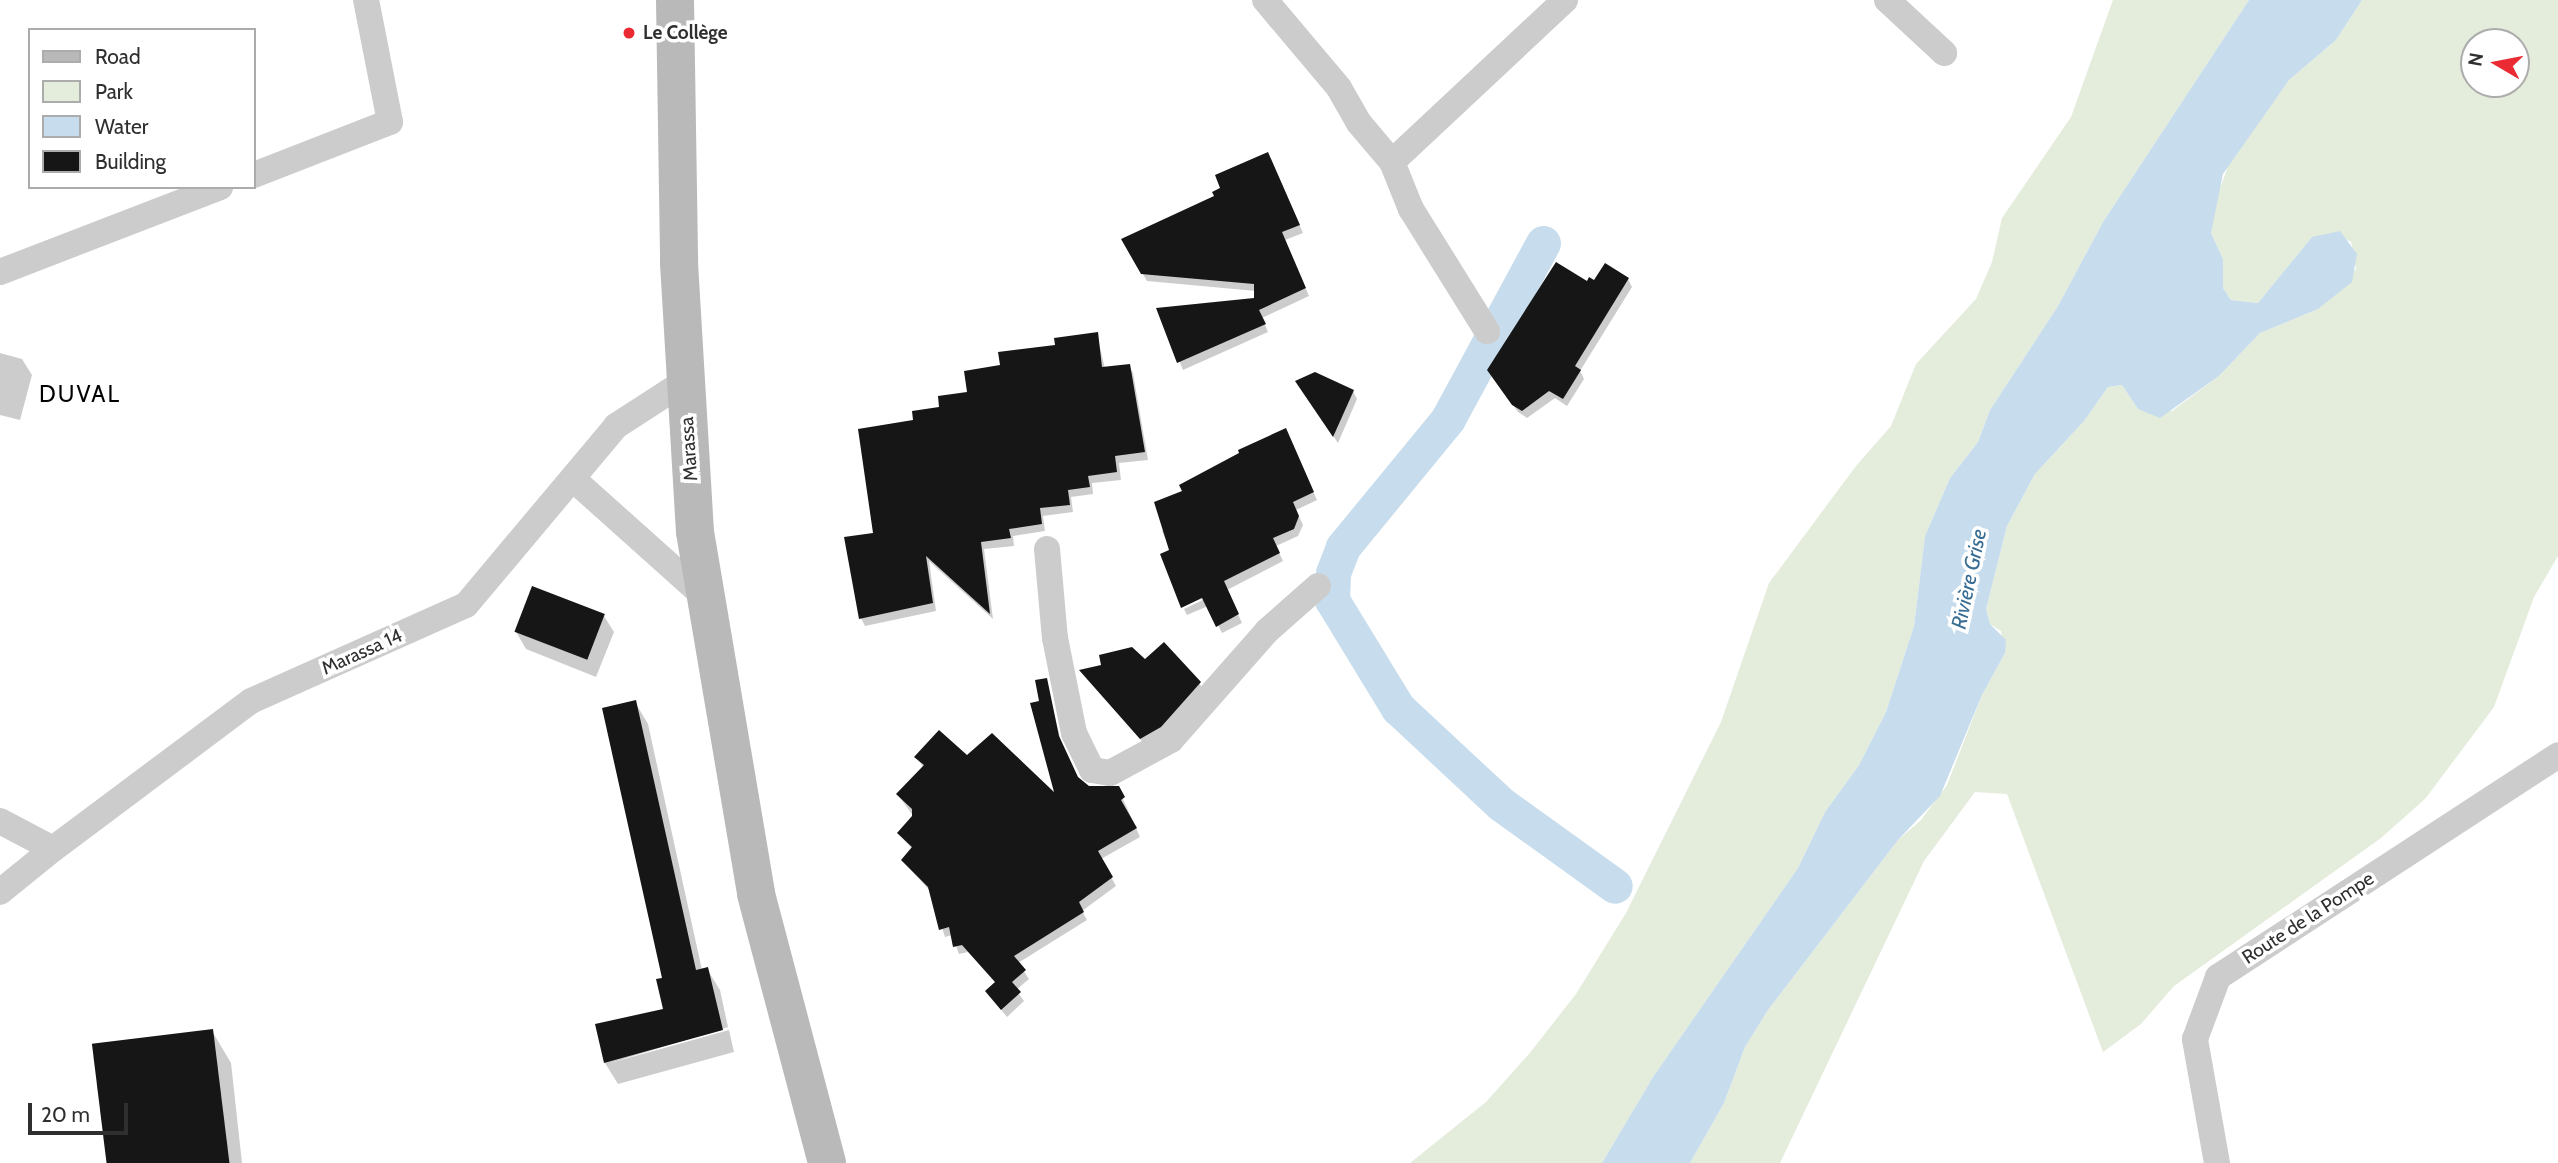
<!DOCTYPE html>
<html>
<head>
<meta charset="utf-8">
<style>
	body { margin:0 }
	#map { position:relative; width:2558px; height:1163px; overflow:hidden; background:#fff; font-family:Cabin,sans-serif }
	div>[style] { position:absolute }
	.green>* { inset:0; background:#e4ecdc }
	.water>* { inset:0; background:#c7dded }
	.shadow>* { inset:0; background:#0003 }
	.canal>* { height:35px; margin:-17.5px; padding:0 17.5px; transform-origin:17.5px; border-radius:17.5px; background:#c7dded }
	.building>* { inset:0; background:#161616; transform-origin:0 0 }
	.minor>* { height:26px; margin:-13px; padding:0 13px; transform-origin:13px; border-radius:13px; background:#ccc }
	.secondary>* { height:38px; margin:-19px; padding:0 19px; transform-origin:19px; border-radius:19px; background:#b9b9b9 }
	.dots>* { width:19px; height:19px; translate:-50% -50%; box-sizing:border-box; border:4px solid #fff; border-radius:50% }
	span { translate:-50% -50%; white-space:nowrap; text-align:center; line-height:1.15; -webkit-text-stroke:7px #fff; paint-order:stroke }
	.poi-label { font-size:19px; color:#2f2f2f; font-weight:700 }
	.left { translate:0 -50%; text-align:left }
	.street-label { font-size:19px; color:#2f2f2f }
	.water-label { font-size:21px; color:#396e94; font-style:italic }
	.quarter-label { font-size:23px; color:#000; letter-spacing:2px }
	.legend { position:absolute; left:28px; top:28px; width:228px; height:161px; box-sizing:border-box; background:#fff; border:2px solid #acacac; margin:0; padding:9px 12px; list-style:none; font-size:21px; color:#2f2f2f }
	.legend li { display:flex; align-items:center; gap:14px; height:35px }
	.legend b { width:35px; border:2px solid #acacac }
	.north { position:absolute; left:2460px; top:28px; width:70px; height:70px; box-sizing:border-box; background:#fff; border:2px solid #acacac; border-radius:50%; rotate:280deg; font-size:19px; font-weight:700; line-height:28px; text-align:center; color:#2f2f2f }
	.north::after { content:''; display:block; margin:auto; width:24px; height:32px; background:#eb2b33; clip-path:polygon(50% 0,100% 100%,50% 72%,0 100%) }
	.scale { position:absolute; left:28px; top:1103px; width:100px; height:32px; box-sizing:border-box; border:4px solid #2f2f2f; border-top:0; padding-left:9px; font-size:21px; line-height:24px; white-space:nowrap; color:#2f2f2f; -webkit-text-stroke:5px #fff; paint-order:stroke }
</style>
</head>
<body>
<div id="map">
	<div class="green">
		<div style="clip-path:polygon(2113px 0,2249px 0,2103px 222px,2058px 306px,1990px 410px,1978px 442px,1950px 478px,1925px 536px,1914px 626px,1886px 712px,1859px 765px,1825px 812px,1798px 868px,1653px 1077px,1602px 1163px,1410px 1163px,1486px 1102px,1529px 1054px,1576px 994px,1626px 913px,1721px 722px,1769px 583px,1856px 466px,1891px 426px,1916px 364px,1976px 299px,1992px 262px,2002px 218px,2071px 117px)"></div>
		<div style="clip-path:polygon(evenodd,2362px 0,2558px 0,2558px 556px,2534px 597px,2494px 707px,2425px 799px,2381px 838px,2174px 986px,2141px 1024px,2103px 1052px,2007px 794px,1975px 792px,1924px 861px,1780px 1163px,1690px 1163px,1724px 1103px,1745px 1047px,1768px 1010px,1898px 840px,1921px 820px,1947px 785px,1982px 695px,2005px 653px,2001px 631px,1990px 624px,1986px 609px,2007px 526px,2035px 474px,2084px 421px,2108px 387px,2122px 385px,2138px 409px,2172px 411px,2219px 376px,2260px 333px,2318px 309px,2356px 269px,2351px 241px,2312px 237px,2258px 303px,2231px 300px,2223px 288px,2223px 259px,2211px 233px,2215px 202px,2230px 161px,2289px 80px,2336px 40px,2362px 0,2474px 42px,2516px 42px,2516px 84px,2474px 84px,2474px 42px)"></div>
	</div>
	<div class="water">
		<div style="clip-path:polygon(2249px 0,2362px 0,2336px 40px,2289px 80px,2223px 174px,2211px 233px,2223px 259px,2223px 288px,2231px 300px,2258px 303px,2312px 237px,2340px 231px,2357px 254px,2352px 282px,2318px 309px,2260px 333px,2219px 376px,2160px 418px,2138px 409px,2122px 385px,2108px 387px,2084px 421px,2035px 474px,2007px 526px,1986px 609px,1990px 624px,2006px 640px,2005px 653px,1982px 695px,1940px 796px,1898px 840px,1768px 1010px,1745px 1047px,1724px 1103px,1690px 1163px,1602px 1163px,1653px 1077px,1798px 868px,1825px 812px,1859px 765px,1886px 712px,1914px 626px,1925px 536px,1950px 478px,1978px 442px,1990px 410px,2058px 306px,2103px 222px)"></div>
	</div>
	<div class="shadow">
		<div style="clip-path:polygon(1272px 162px,1303px 233px,1285px 240px,1309px 296px,1262px 318px,1268px 332px,1183px 370px,1159px 310px,1256px 300px,1256px 291px,1147px 281px,1123px 240px,1216px 197px)"></div>
		<div style="clip-path:polygon(1628px 279px,1632px 287px,1580px 371px,1584px 379px,1567px 406px,1555px 398px,1527px 418px,1518px 412px,1494px 378px,1587px 284px)"></div>
		<div style="clip-path:polygon(1097px 334px,1105px 369px,1129px 366px,1133px 373px,1148px 460px,1119px 463px,1121px 480px,1092px 483px,1093px 494px,1071px 497px,1073px 512px,1043px 516px,1045px 531px,1013px 536px,1014px 546px,984px 549px,993px 619px,929px 561px,936px 611px,865px 626px,861px 618px,875px 534px,915px 421px,969px 394px,1002px 367px)"></div>
		<div style="clip-path:polygon(0 353px,22px 359px,32px 375px,20px 420px,0 415px)"></div>
		<div style="clip-path:polygon(1301px 389px,1353px 391px,1357px 399px,1338px 443px)"></div>
		<div style="clip-path:polygon(1290px 438px,1317px 500px,1296px 510px,1303px 525px,1298px 536px,1276px 546px,1283px 561px,1227px 590px,1242px 623px,1222px 633px,1208px 606px,1187px 615px,1184px 609px,1211px 596px,1171px 551px,1162px 531px,1168px 529px,1185px 492px)"></div>
		<div style="clip-path:polygon(604px 616px,614px 632px,596px 677px,526px 649px,516px 632px)"></div>
		<div style="clip-path:polygon(1145px 661px,1199px 683px,1204px 691px,1146px 746px,1082px 671px)"></div>
		<div style="clip-path:polygon(1046px 680px,1062px 746px,1078px 779px,1089px 787px,1118px 788px,1140px 837px,1101px 859px,1116px 886px,1082px 911px,1087px 920px,1018px 963px,1029px 979px,1016px 990px,1024px 1001px,1007px 1017px,987px 992px,996px 983px,968px 952px,959px 954px,952px 935px,945px 937px,930px 891px,903px 861px,913px 850px,899px 834px,914px 817px,898px 795px,924px 768px,916px 757px,967px 758px,1058px 797px,1041px 702px)"></div>
		<div style="clip-path:polygon(635px 702px,648px 724px,702px 970px,707px 969px,720px 990px,728px 1027px,610px 1063px,729px 1030px,734px 1052px,618px 1084px,605px 1063px,665px 1010px)"></div>
		<div style="clip-path:polygon(212px 1031px,231px 1063px,242px 1163px,107px 1163px)"></div>
	</div>
	<div class="canal">
		<div style="left:1543px;top:243px;width:200px;rotate:118.4deg"></div>
		<div style="left:1448px;top:419px;width:166px;rotate:129.4deg"></div>
		<div style="left:1343px;top:547px;width:28px;rotate:111deg"></div>
		<div style="left:1333px;top:573px;width:27px;rotate:92deg"></div>
		<div style="left:1332px;top:600px;width:127px;rotate:58.6deg"></div>
		<div style="left:1398px;top:708px;width:141px;rotate:43deg"></div>
		<div style="left:1501px;top:804px;width:140px;rotate:35.7deg"></div>
	</div>
	<div class="building">
		<div style="clip-path:polygon(1268px 152px,1300px 225px,1282px 232px,1306px 288px,1259px 310px,1266px 324px,1177px 363px,1156px 308px,1254px 298px,1254px 284px,1141px 274px,1121px 239px,1214px 196px,1212px 192px,1220px 188px,1215px 175px)"></div>
		<div style="clip-path:polygon(1556px 262px,1587px 281px,1589px 277px,1594px 280px,1605px 263px,1629px 278px,1575px 366px,1581px 370px,1563px 399px,1549px 391px,1522px 411px,1512px 405px,1487px 370px)"></div>
		<div style="clip-path:polygon(1098px 332px,1102px 367px,1130px 364px,1145px 452px,1115px 456px,1117px 472px,1088px 476px,1090px 487px,1068px 490px,1070px 505px,1040px 508px,1042px 524px,1009px 529px,1011px 538px,981px 542px,990px 614px,926px 556px,933px 603px,859px 619px,844px 537px,873px 533px,858px 429px,913px 420px,912px 411px,939px 407px,938px 396px,967px 392px,964px 371px,1000px 365px,998px 352px,1055px 345px,1054px 338px)"></div>
		<div style="clip-path:polygon(1315px 372px,1354px 390px,1333px 437px,1295px 381px)"></div>
		<div style="clip-path:polygon(1286px 428px,1314px 492px,1293px 502px,1299px 516px,1294px 529px,1273px 538px,1280px 553px,1224px 581px,1239px 614px,1216px 627px,1202px 598px,1181px 608px,1160px 554px,1169px 550px,1154px 502px,1182px 491px,1179px 485px,1239px 453px,1238px 450px)"></div>
		<div style="left:532px;top:586px;width:78px;height:49px;rotate:21deg"></div>
		<div style="clip-path:polygon(1164px 642px,1201px 682px,1161px 727px,1140px 739px,1079px 670px,1101px 665px,1099px 655px,1132px 647px,1145px 659px)"></div>
		<div style="clip-path:polygon(1047px 678px,1059px 736px,1078px 777px,1089px 786px,1119px 786px,1125px 797px,1121px 800px,1137px 828px,1098px 851px,1113px 877px,1079px 902px,1084px 912px,1014px 956px,1026px 970px,1012px 982px,1021px 992px,1001px 1010px,985px 991px,995px 982px,962px 945px,953px 947px,949px 927px,939px 930px,928px 887px,901px 860px,912px 847px,897px 833px,912px 816px,912px 809px,896px 794px,924px 765px,914px 757px,939px 730px,967px 755px,992px 733px,1054px 792px,1030px 703px,1039px 701px,1035px 680px)"></div>
		<div style="clip-path:polygon(636px 700px,696px 970px,708px 967px,723px 1030px,604px 1063px,595px 1024px,663px 1009px,656px 979px,662px 978px,602px 708px)"></div>
		<div style="left:213px;top:1029px;width:135px;height:122px;rotate:83deg"></div>
	</div>
	<div class="minor">
		<div style="left:1265px;top:0;width:115px;rotate:49.9deg"></div>
		<div style="left:1339px;top:88px;width:40px;rotate:60.3deg"></div>
		<div style="left:1359px;top:123px;width:51px;rotate:49.8deg"></div>
		<div style="left:1392px;top:162px;width:237px;rotate:-43.1deg"></div>
		<div style="left:1887px;top:0;width:78px;rotate:42.9deg"></div>
		<div style="left:1392px;top:162px;width:51px;rotate:68deg"></div>
		<div style="left:1411px;top:209px;width:144px;rotate:58.1deg"></div>
		<div style="left:254px;top:175px;width:146px;rotate:-21.3deg"></div>
		<div style="left:390px;top:122px;width:124px;rotate:-101.1deg"></div>
		<div style="left:0;top:272px;width:236px;rotate:-21.1deg"></div>
		<div style="left:573px;top:479px;width:177px;rotate:41.8deg"></div>
		<div style="left:1047px;top:549px;width:89px;rotate:84.9deg"></div>
		<div style="left:1055px;top:638px;width:97px;rotate:78.7deg"></div>
		<div style="left:1074px;top:733px;width:41px;rotate:64.1deg"></div>
		<div style="left:1092px;top:770px;width:18px;rotate:9deg"></div>
		<div style="left:1110px;top:773px;width:69px;rotate:-28.4deg"></div>
		<div style="left:1171px;top:740px;width:145px;rotate:-48.6deg"></div>
		<div style="left:1267px;top:631px;width:68px;rotate:-41.4deg"></div>
		<div style="left:0;top:821px;width:60px;rotate:27.8deg"></div>
		<div style="left:53px;top:849px;width:247px;rotate:-36.8deg"></div>
		<div style="left:251px;top:701px;width:235px;rotate:-24.1deg"></div>
		<div style="left:466px;top:605px;width:234px;rotate:-50deg"></div>
		<div style="left:616px;top:426px;width:81px;rotate:-32.9deg"></div>
		<div style="left:0;top:892px;width:68px;rotate:-39.1deg"></div>
		<div style="left:2217px;top:1163px;width:126px;rotate:-100.1deg"></div>
		<div style="left:2195px;top:1039px;width:66px;rotate:-69.6deg"></div>
		<div style="left:2218px;top:977px;width:406px;rotate:-33.1deg"></div>
	</div>
	<div class="secondary">
		<div style="left:675px;top:0;width:263px;rotate:89.1deg"></div>
		<div style="left:679px;top:263px;width:269px;rotate:86.6deg"></div>
		<div style="left:695px;top:532px;width:367px;rotate:80.4deg"></div>
		<div style="left:756px;top:894px;width:278px;rotate:75.2deg"></div>
	</div>
	<div class="dots">
		<div style="left:629px;top:33px;background:#eb2b33"></div>
	</div>
	<div class="poi-label">
		<span class="left" style="left:643px;top:33px">Le Collège</span>
	</div>
	<div class="street-label">
		<span style="left:689px;top:449px;rotate:-94deg">Marassa</span>
		<span style="left:362px;top:652px;rotate:-24deg">Marassa 14</span>
		<span style="left:2308px;top:918px;rotate:-33deg">Route de la Pompe</span>
	</div>
	<div class="water-label">
		<span style="left:1969px;top:579px;rotate:-78deg">Rivière Grise</span>
	</div>
	<div class="quarter-label">
		<span style="left:80px;top:394px">DUVAL</span>
	</div>
	<ul class="legend">
	<li><b style="height:9px;background:#b9b9b9"></b>Road</li>
	<li><b style="height:19px;background:#e4ecdc"></b>Park</li>
	<li><b style="height:19px;background:#c7dded"></b>Water</li>
	<li><b style="height:19px;background:#161616"></b>Building</li>
	</ul>
	<div class="north">N</div>
	<div class="scale">20 m</div>
</div>
</body>
</html>
